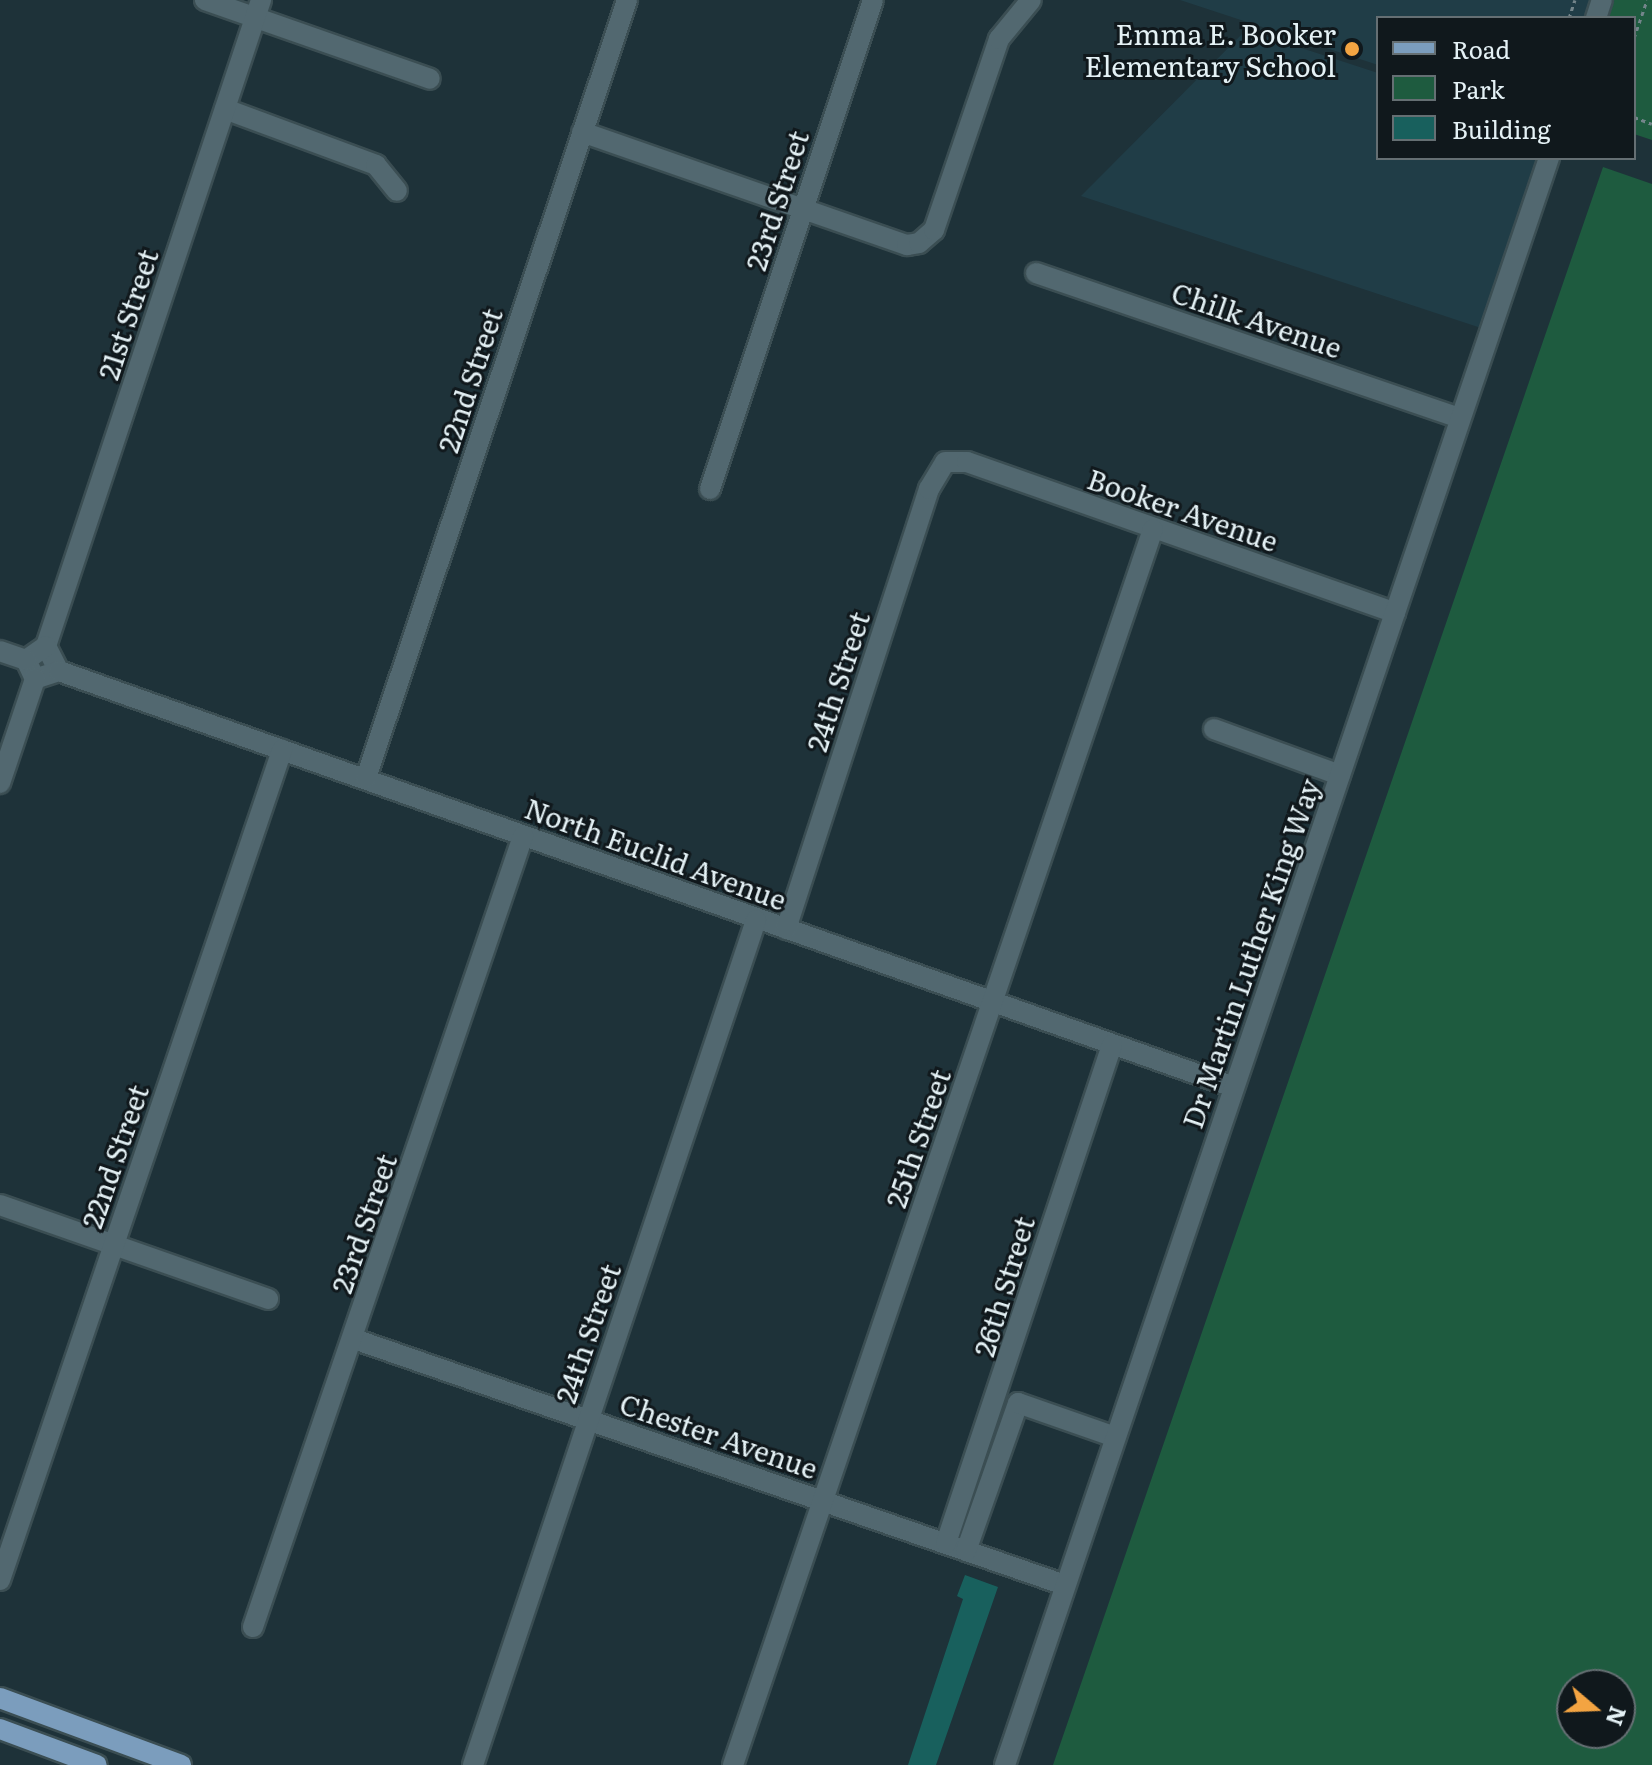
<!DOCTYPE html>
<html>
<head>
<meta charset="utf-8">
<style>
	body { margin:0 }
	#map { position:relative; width:1652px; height:1765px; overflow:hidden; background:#1e3239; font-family:Literata,serif }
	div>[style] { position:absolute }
	.built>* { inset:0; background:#203d47 }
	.green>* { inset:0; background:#1e5b3f }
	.building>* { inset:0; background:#18605d }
	.path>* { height:3px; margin-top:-1.5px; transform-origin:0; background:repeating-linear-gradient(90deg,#74858b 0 4px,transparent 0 8px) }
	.roads { filter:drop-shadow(2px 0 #3b4e53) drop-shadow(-2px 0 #3b4e53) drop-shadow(0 2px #3b4e53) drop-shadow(0 -2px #3b4e53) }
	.minor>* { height:20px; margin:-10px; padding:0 10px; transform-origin:10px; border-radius:10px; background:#526870 }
	.major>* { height:20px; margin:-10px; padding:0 10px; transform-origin:10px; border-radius:10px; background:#7b9dbd }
	.dots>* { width:22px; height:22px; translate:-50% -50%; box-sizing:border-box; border:4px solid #10181c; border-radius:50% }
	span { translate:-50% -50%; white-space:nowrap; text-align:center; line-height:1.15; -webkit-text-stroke:6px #10181c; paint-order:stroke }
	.poi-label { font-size:28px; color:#e4f1f5 }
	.right { translate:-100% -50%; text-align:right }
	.street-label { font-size:28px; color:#e4f1f5 }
	.legend { position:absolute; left:1376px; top:16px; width:260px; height:144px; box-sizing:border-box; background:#10181c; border:2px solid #656f73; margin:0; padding:10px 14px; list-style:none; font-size:24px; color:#e4f1f5 }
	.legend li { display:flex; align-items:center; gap:16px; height:40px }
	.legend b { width:40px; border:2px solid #656f73 }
	.north { position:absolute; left:1556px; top:1669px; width:80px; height:80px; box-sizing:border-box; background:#10181c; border:2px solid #656f73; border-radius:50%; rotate:109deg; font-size:22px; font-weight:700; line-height:32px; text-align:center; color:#e4f1f5 }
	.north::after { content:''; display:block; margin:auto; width:28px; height:36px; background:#f3a442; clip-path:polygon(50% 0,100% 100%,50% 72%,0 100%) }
</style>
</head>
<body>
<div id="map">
	<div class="built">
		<div style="clip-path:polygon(1180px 0,1602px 0,1596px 18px,1378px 18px,1378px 65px)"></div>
		<div style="clip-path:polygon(1246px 30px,1378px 73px,1378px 158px,1539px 158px,1481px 328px,1081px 196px)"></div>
	</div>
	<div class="green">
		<div style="clip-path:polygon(1602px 0,1652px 0,1652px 140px,1634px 134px,1634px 18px,1596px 18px)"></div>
		<div style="clip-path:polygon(evenodd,1603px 167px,1652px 184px,1652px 1765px,1053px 1765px,1603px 167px,1572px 1685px,1620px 1685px,1620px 1733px,1572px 1733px,1572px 1685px)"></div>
	</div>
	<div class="building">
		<div style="clip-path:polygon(965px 1575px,998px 1587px,936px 1765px,908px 1765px,963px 1599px,957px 1596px)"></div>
	</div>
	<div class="path">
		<div style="left:1569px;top:18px;width:19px;rotate:-72deg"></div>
		<div style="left:1634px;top:38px;width:40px;rotate:-71.1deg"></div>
		<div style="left:1634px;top:117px;width:19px;rotate:21deg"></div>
	</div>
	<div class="roads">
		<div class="minor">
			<div style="left:205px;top:0;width:238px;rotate:19.3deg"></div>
			<div style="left:1596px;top:18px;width:19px;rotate:-72deg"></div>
			<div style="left:225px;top:109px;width:161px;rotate:20.3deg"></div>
			<div style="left:376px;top:165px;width:33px;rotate:51deg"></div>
			<div style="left:582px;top:132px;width:344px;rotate:19.2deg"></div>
			<div style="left:907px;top:245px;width:12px;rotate:-9deg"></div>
			<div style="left:919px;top:243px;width:20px;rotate:-41deg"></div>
			<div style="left:934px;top:230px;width:202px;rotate:-71.2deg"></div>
			<div style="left:999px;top:39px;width:50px;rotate:-50.6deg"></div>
			<div style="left:1036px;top:273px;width:448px;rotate:18.9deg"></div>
			<div style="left:710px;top:489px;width:515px;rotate:-71.57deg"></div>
			<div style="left:46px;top:646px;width:681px;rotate:-71.59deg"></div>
			<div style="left:46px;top:646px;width:28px;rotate:63deg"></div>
			<div style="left:59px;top:671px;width:25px;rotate:162deg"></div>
			<div style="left:35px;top:679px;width:21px;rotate:-115deg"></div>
			<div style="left:26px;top:660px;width:24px;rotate:-35deg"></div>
			<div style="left:0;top:651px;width:28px;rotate:19deg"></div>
			<div style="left:59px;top:671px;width:1246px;rotate:19.5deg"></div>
			<div style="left:1214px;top:729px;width:134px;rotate:20.1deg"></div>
			<div style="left:366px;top:778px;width:821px;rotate:-71.45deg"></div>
			<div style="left:0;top:783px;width:110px;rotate:-71.4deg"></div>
			<div style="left:786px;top:929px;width:463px;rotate:-72deg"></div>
			<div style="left:929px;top:489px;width:31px;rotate:-59deg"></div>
			<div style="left:945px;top:462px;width:22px"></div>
			<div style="left:967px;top:462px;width:454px;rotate:19.4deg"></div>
			<div style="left:0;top:1205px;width:284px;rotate:19.3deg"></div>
			<div style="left:354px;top:1339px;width:752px;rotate:19.09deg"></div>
			<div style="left:946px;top:1543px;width:525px;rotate:-71.57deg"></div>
			<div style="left:966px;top:1551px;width:157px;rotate:-70.6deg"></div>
			<div style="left:1018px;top:1403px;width:103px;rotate:19.3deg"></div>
			<div style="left:0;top:1580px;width:877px;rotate:-71.23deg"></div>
			<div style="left:253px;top:1627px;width:836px;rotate:-71.15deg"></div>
			<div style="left:473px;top:1765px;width:891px;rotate:-71.48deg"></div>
			<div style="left:733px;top:1765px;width:1305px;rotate:-71.23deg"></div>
			<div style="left:1005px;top:1765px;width:1697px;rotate:-71.3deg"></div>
		</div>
		<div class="major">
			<div style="left:0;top:1698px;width:193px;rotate:20.3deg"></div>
			<div style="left:0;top:1729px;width:103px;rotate:20.4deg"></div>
		</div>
	</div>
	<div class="dots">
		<div style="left:1352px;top:49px;background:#f3a442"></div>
	</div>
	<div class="poi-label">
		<span class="right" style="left:1336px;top:49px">Emma E. Booker<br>Elementary School</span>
	</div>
	<div class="street-label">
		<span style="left:776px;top:200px;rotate:-72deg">23rd Street</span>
		<span style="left:127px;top:314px;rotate:-72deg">21st Street</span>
		<span style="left:1257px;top:319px;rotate:19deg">Chilk Avenue</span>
		<span style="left:469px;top:380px;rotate:-72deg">22nd Street</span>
		<span style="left:1183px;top:509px;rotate:19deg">Booker Avenue</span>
		<span style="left:837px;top:681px;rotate:-72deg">24th Street</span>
		<span style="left:656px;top:853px;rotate:20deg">North Euclid Avenue</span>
		<span style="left:1250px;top:953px;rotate:-71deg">Dr Martin Luther King Way</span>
		<span style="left:917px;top:1138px;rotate:-71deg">25th Street</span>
		<span style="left:114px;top:1156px;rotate:-71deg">22nd Street</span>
		<span style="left:363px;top:1223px;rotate:-71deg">23rd Street</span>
		<span style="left:1003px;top:1286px;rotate:-73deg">26th Street</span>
		<span style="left:587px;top:1333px;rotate:-71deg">24th Street</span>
		<span style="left:719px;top:1435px;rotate:19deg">Chester Avenue</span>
	</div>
	<ul class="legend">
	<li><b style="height:10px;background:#7b9dbd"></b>Road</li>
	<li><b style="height:22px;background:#1e5b3f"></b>Park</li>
	<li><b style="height:22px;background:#18605d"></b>Building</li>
	</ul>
	<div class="north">N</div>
</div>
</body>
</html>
